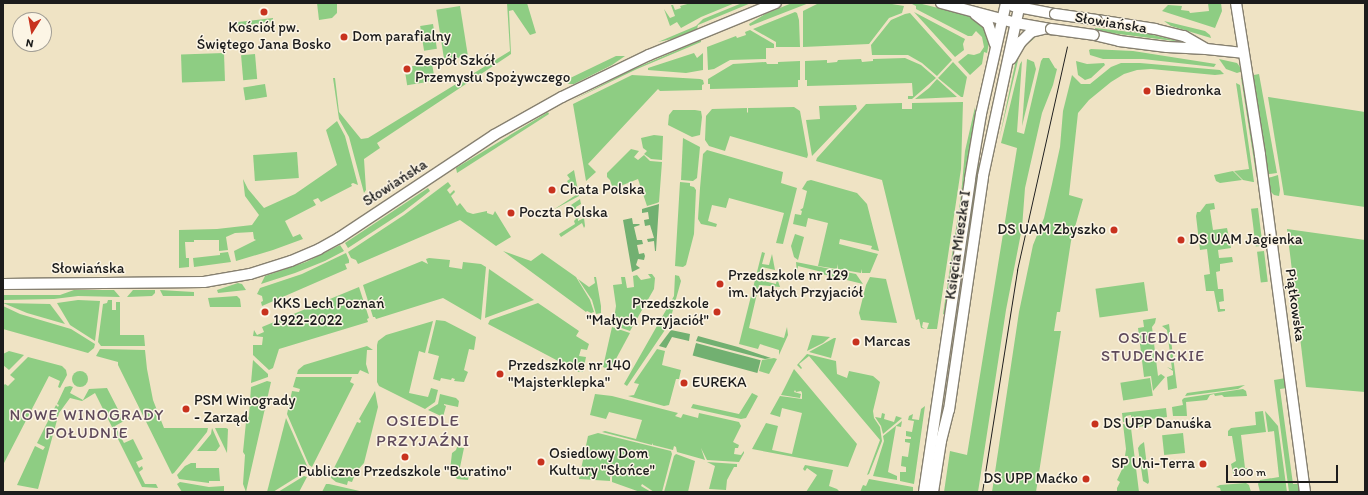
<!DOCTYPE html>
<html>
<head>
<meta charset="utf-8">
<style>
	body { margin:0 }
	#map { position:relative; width:1368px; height:495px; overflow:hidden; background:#efe3c4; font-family:Itim,sans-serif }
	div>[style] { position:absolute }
	.green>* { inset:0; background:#8ecd83; transform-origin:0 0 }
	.round { border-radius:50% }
	.forest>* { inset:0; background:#72b071; transform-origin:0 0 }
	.roads { filter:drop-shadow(1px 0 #868070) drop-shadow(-1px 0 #868070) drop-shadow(0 1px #868070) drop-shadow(0 -1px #868070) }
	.minor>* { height:10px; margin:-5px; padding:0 5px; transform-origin:5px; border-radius:5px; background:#fff }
	.tram>* { height:1px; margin:-0.5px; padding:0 0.5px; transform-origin:0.5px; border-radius:0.5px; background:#1c1c1c }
	.bridges { filter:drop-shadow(1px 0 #868070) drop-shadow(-1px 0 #868070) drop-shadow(0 1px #868070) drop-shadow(0 -1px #868070) }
	.minor-bridge>* { height:10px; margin:-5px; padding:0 5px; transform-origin:5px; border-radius:5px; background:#fff }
	.dots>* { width:11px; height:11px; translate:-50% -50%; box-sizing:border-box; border:2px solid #fcf5e5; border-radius:50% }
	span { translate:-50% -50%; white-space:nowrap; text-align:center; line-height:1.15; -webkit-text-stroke:3px #fcf5e5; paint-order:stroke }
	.street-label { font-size:15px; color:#1c1c1c }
	.poi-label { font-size:15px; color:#1c1c1c }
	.left { translate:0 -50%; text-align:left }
	.right { translate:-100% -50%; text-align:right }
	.neighbourhood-label { font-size:16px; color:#5f4a5b; letter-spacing:1px }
	.quarter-label { font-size:17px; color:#5f4a5b; letter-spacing:1px }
	.frame { position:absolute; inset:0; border:4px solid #1c1c1c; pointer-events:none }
	.north { position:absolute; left:12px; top:12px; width:40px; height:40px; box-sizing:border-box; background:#fcf5e5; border:1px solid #a29e95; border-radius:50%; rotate:191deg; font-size:11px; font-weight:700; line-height:16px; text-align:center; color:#1c1c1c }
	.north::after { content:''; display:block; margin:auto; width:14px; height:18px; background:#c8321e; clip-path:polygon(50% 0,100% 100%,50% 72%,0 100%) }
	.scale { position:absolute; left:1226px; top:465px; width:112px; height:18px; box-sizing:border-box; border:2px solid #1c1c1c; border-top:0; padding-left:5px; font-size:12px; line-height:14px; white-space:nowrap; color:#1c1c1c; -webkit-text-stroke:3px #fcf5e5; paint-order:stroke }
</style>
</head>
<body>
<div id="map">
	<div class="green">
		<div style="clip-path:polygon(317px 3px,337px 3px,337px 13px,332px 18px,319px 20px)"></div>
		<div style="clip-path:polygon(507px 3px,527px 3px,536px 33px,530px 35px,513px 10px,509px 11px,511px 54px,377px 143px,380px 148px,364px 159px,366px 190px,364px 193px,349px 137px,339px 119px,333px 78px,335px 78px,339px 112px,361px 139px,368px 138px,510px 51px)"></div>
		<div style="clip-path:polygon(691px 3px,735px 3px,701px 17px,681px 28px,677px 22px,670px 26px,664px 9px,670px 18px,675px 16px,671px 5px,673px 5px,675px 10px,681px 8px,680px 6px)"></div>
		<div style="clip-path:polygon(742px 3px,751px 3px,698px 25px,697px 29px,672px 39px,658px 42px,696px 26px,703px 19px)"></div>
		<div style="clip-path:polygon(792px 3px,809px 3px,750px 26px,749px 24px,765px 14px)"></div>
		<div style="clip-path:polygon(819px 3px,886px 3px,904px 6px,902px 13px,889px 18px,869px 44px,803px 47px,803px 11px)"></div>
		<div style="clip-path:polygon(910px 3px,918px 3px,967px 15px,984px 23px,989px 43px,987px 53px,984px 52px,982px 64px,970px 75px,958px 62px,968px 54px,974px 55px,980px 53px,984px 47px,982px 37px,976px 31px,972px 36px,968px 36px,916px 9px,916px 6px)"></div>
		<div style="clip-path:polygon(1208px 3px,1221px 3px,1222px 11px,1215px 28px,1162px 11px,1168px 5px,1182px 6px,1181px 10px,1189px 11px,1190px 13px,1209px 11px)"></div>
		<div style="left:460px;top:6px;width:51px;height:24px;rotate:81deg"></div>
		<div style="clip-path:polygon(795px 12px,797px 13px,799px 20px,800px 47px,776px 47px,776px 42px,753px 29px)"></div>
		<div style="clip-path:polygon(914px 12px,965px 39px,963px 44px,964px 50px,955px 57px)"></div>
		<div style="clip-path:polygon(910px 13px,952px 60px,937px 76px,922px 63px,908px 55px,872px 55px,871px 45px,891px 20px,905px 14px)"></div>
		<div style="clip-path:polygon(273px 18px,273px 22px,238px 26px,234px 24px,238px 22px)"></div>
		<div style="clip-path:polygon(1164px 21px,1205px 31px,1210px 35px,1211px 38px,1171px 26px)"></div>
		<div style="left:433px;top:24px;width:25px;height:13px;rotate:81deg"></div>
		<div style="clip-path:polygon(1095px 28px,1149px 34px,1182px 42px,1095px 31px)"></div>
		<div style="clip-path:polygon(750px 30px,774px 44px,774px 48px,766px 48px,766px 59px,730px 60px,714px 69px,708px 70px,707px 47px,736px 36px,737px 38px,746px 35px,745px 32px)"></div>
		<div style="clip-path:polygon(1035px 38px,1027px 44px,1020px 52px,999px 140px,1017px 55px,1027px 41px)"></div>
		<div style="clip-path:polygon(701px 40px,701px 42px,637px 69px,571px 101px,629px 71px)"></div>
		<div style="clip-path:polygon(1091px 49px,1133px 51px,1216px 64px,1214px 67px,1143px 59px,1103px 59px,1090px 55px,1089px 50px)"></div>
		<div style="left:224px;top:53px;width:28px;height:43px;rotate:88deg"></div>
		<div style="clip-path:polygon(694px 53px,697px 58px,703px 53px,703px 70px,686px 73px,648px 70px,648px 68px)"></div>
		<div style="left:255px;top:54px;width:25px;height:14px;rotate:85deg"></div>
		<div style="clip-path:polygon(616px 56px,625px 56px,612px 65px,574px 84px,569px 84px,564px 81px)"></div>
		<div style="clip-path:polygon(905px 58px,921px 65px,936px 78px,912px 99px,908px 99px,908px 96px,913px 96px,912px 83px,807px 86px,807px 80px,805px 80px,805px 61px,827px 60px,827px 63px,837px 62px,838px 60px,861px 59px,862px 62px,873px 61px,873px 59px)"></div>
		<div style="clip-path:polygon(1043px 58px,1049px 58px,1055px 68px,1057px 69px,1053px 85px,1042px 113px,1025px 188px,1022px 228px,1006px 310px,978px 492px,944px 492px,950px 451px,967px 455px,1017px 148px,1001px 143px,1020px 64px,1022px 61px,1017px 132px,1024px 134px,1041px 61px)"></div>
		<div style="clip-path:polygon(1027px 59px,1034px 62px,1036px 69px,1022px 126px)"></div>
		<div style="clip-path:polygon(1219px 59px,1237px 63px,1243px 71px,1237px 73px,1226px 69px)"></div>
		<div style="clip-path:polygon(800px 61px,800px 80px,798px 80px,798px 87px,710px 89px,710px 84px,708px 84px,708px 79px,733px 64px,766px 62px,767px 64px,778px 64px,778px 62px)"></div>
		<div style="clip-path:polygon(1076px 61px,1087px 64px,1104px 63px,1105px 65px,1091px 78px,1085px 80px,1078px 75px)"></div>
		<div style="clip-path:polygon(953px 62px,967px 77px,963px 97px,961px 97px,938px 78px)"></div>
		<div style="left:432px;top:63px;width:18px;height:28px;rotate:81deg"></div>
		<div style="clip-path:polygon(1121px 63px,1140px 63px,1220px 70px,1224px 74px,1215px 75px,1151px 69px,1137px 70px,1124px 74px,1111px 82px,1089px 100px,1078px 113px,1069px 195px,1083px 199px,1071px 241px,1060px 312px,1057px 312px,1054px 331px,1061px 331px,1036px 492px,992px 492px,1019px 312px,1033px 245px,1044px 218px,1052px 184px,1060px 147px,1063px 111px,1072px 75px,1081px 84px,1090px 84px,1111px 67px)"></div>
		<div style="clip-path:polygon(1259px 74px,1277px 173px,1269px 174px,1267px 173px,1254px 82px,1254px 75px)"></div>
		<div style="clip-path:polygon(632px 75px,700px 79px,703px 80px,704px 84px,702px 85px,702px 90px,660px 91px,658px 89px,588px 164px,596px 172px,586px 181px,573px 104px)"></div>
		<div style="clip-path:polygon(1244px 77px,1258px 173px,1256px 174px,1241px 78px)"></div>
		<div style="clip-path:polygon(937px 79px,957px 97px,915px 99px,929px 88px)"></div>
		<div style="clip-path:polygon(1236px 83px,1240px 85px,1254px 182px,1253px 182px,1243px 180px,1234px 171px,1249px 169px)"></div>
		<div style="left:265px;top:84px;width:13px;height:22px;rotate:81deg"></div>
		<div style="clip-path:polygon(1268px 97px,1365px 112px,1365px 207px,1284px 195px)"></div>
		<div style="clip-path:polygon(963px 102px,961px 169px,937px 329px,927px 329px,929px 323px,923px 322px,922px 327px,925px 329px,921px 328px,919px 319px,916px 320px,882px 180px,816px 161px,817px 158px,866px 104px,902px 103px,902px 109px,912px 109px,912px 103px)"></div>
		<div style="clip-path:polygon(856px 105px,857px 109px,812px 156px,806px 120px,820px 119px,819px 106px)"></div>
		<div style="clip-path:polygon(794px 107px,800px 111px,808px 155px,807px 158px,730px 136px,725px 151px,709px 146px,705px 140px,706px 116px,712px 109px,747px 108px,747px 113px,748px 112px,748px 108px)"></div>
		<div style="clip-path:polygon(975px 107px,976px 121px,946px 316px,943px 314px,961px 195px,965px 151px)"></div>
		<div style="clip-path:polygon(673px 110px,695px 110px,701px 111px,702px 117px,700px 135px,692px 137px,668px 125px,669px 115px)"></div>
		<div style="clip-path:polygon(548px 112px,549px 114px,457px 173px,456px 168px)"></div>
		<div style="clip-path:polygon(337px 121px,345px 136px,358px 185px,353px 183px,351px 184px,352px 186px,321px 202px,318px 198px,313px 200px,316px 205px,285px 221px,293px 237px,300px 234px,303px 239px,273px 250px,236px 261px,234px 251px,256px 240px,254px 239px,253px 232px,235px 233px,226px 237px,228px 250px,219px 251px,219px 240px,194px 240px,194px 242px,185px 242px,186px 258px,189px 258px,189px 267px,179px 268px,179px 230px,217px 229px,252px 225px,259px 215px,245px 196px,243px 179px,248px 189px,264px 208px,295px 194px,337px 165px,326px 130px)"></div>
		<div style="clip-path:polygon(654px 135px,663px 136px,662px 160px,651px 159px,644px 154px,647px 151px,643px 148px,641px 138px)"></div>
		<div style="clip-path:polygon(683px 138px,700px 147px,697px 178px,693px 181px,681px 180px)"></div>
		<div style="clip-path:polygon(631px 149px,639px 151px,634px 157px,638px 160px,644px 155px,650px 161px,662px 162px,659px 202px,657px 203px,647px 206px,638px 179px,613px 189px,610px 180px,607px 177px,607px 173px)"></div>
		<div style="clip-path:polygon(707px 150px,783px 172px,781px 183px,797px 188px,783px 244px,776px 243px,784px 213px,729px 198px,726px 208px,712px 205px,708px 221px,717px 224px,716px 227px,701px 224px,698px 219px,700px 188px,703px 154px)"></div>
		<div style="left:297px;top:152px;width:26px;height:44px;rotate:86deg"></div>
		<div style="clip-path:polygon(978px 164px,979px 165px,976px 194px,966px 249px,967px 234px)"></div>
		<div style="clip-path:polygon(574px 170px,579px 196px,553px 210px,576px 195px,567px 181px,570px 179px,567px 175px)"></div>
		<div style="clip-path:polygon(1233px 171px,1242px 180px,1220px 183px,1216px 181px,1214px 175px)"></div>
		<div style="clip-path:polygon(1278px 175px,1280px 190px,1279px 196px,1274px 195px,1270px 191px,1268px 178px)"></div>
		<div style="clip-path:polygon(811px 180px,857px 193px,867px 204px,879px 251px,871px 249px,872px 246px,840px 239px,839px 244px,878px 254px,870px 273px,862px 273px,862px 269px,861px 273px,838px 269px,838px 264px,837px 269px,818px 266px,828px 223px,808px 218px,806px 227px,793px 224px,795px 214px,801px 215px,802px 211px,800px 210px,803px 208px,807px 191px,802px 189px,807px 181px)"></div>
		<div style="clip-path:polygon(448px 182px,451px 186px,447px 190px,450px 194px,454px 190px,455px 192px,451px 196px,457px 206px,460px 203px,467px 212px,473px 214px,487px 211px,487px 213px,493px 215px,495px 211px,511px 237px,496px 246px,460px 220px,358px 264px,356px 260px,351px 258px,348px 252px,404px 215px)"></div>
		<div style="clip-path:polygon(680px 182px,690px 183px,690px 186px,694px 187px,696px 190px,694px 234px,686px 265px,683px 267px,675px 266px)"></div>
		<div style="clip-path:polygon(428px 188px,430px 191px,403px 212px,348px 248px,345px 243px)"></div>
		<div style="clip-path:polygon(580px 199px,581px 204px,576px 207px,577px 216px,582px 213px,583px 215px,578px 219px,578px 221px,584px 218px,585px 226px,584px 228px,582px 223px,561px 237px,559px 234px,575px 224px,574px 221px,576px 219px,573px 213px,575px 212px,571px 205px)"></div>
		<div style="clip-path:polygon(1214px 203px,1215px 209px,1210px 210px,1213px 230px,1227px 228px,1231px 248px,1218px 250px,1219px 258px,1232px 257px,1233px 262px,1220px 264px,1220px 271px,1216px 272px,1218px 289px,1223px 289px,1224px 301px,1219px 302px,1220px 309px,1225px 309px,1225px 311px,1218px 312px,1214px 291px,1206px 291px,1204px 275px,1210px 274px,1207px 249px,1200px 250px,1196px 216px,1197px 212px,1200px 212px,1206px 204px)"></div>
		<div style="left:1258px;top:208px;width:38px;height:7px;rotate:83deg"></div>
		<div style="clip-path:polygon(1287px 229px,1365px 240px,1365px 392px,1306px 387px)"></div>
		<div style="clip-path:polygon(795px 234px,804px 237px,798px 260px,794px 257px,791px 246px)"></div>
		<div style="clip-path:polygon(340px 245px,344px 251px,325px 261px,295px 273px,261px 284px,265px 276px,306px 262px)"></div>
		<div style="clip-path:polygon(503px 251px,531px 261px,542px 253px,576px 277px,590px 300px,594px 312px,591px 313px,587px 311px,586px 312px)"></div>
		<div style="left:1264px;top:251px;width:31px;height:7px;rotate:83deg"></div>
		<div style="clip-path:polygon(228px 252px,231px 262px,194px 267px,193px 258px,220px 255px,220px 253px)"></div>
		<div style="clip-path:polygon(762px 252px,765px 253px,762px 264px,769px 265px,772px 254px,775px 270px,762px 267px,760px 274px,765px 275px,764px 281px,776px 284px,777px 278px,780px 287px,759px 285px,749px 328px,784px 338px,787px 327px,788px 335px,779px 355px,779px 350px,760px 344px,758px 349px,739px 344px)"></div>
		<div style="clip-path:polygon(346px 253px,349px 260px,349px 263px,345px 264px,347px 269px,262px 306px,261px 302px,263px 301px,262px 296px,257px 294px,260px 288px,302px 274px)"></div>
		<div style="clip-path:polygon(429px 258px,450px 260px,449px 267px,462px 269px,463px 262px,481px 264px,486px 267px,481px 320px,443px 298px,376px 319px,375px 317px,373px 317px,363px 285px,422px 261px,428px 264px,426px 259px)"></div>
		<div style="clip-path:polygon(796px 262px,856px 274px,863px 284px,822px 274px,822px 272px,798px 266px,797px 273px)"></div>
		<div style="clip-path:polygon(489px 269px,534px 300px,485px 318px)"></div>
		<div style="clip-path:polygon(648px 274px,652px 274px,655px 278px,654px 289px,630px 331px,613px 325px,616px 306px,613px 285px,622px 284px,621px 277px,625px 277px,627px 288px,634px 287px,633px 276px,637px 275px,641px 280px,651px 278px)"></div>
		<div style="clip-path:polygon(675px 275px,679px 276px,681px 281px,669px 324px,627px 386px,624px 384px,674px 296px)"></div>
		<div style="clip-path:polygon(594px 277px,596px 277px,601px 306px,601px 313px,596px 314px,592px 300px,578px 279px,589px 287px,595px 283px)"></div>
		<div style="clip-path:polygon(870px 277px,886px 279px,897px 323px,861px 320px,859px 313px,866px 285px)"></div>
		<div style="left:1144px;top:282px;width:29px;height:49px;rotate:82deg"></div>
		<div style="clip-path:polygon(238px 283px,242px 284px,246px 290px,218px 293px,217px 290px)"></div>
		<div style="clip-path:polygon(359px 287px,369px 318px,367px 319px,368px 322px,279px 349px,273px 368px,269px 370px,253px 355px,253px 345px,262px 345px,263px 337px,253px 336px,254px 330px,257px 335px,264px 332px,262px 327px)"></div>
		<div style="clip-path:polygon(74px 290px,114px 290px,120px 297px,78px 296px,54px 299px,3px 300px,3px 295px,60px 295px)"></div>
		<div style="clip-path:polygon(133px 290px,155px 290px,155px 293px,152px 296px,127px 297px)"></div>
		<div style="clip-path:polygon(160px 290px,194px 292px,194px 296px,163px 296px)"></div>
		<div style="clip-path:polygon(237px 296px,240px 299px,241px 307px,210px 307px,208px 298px)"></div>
		<div style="clip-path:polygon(78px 300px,100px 301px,95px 341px,70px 325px,57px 303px)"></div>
		<div style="clip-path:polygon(108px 300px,112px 300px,112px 310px,116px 310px,116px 302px,120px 302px,120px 335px,144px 335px,145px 346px,101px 346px,98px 342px,103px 304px,107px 303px)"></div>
		<div style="clip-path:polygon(3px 303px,50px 304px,65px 324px,27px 313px)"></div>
		<div style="clip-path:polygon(538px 303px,579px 331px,576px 336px,589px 344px,587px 350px,581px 349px,579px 356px,586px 357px,583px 372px,580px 371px,579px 372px,488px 324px,490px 320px)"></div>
		<div style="clip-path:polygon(3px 306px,20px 314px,71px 329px,95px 344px,94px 348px,88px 353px,3px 329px)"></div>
		<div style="clip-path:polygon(1156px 318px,1155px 323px,1152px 327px,1158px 376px,1161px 374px,1165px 377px,1153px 391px,1151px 376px,1144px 377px,1138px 328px,1144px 327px,1143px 320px)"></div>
		<div style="clip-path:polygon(436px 320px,445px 321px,476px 337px,474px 350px,469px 349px,464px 370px,468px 372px,464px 382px,454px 381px,455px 379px,452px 378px,451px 380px,441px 378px,440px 381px,433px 379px,439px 356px,428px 353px)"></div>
		<div style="clip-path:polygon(433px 321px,425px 353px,419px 351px,409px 393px,428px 397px,431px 388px,438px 390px,435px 402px,425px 409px,379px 386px,377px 382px,377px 345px,378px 341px,386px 335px)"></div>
		<div style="clip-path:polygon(1169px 324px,1177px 388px,1168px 390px,1167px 377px,1173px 375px,1173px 371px,1167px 367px,1172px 369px,1167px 330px,1162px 326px)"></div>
		<div style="clip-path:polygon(612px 327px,630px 333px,610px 370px,603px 367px)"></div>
		<div style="clip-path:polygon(812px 335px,830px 337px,823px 343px,807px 351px)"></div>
		<div style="clip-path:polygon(834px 338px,836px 338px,831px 358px,809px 352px)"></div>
		<div style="clip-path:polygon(367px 346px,373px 350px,367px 350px,366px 364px,369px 374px,360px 370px,358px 374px,297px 374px,298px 370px,304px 365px)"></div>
		<div style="clip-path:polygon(100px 349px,145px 350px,147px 369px,153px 400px,164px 428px,208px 428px,207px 432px,174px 473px,172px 474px,118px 365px,118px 362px,96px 356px)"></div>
		<div style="clip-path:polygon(657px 349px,665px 351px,662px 365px,681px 370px,679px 379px,676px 379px,669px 405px,664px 406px,628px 396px,634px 395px,639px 384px,634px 383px,635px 381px)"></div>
		<div style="clip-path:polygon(9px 351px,24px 355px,9px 370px,3px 365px,3px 354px)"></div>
		<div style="clip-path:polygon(807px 354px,836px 361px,837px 374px,847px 378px,849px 371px,873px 376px,880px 382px,873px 411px,874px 418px,880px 427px,882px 441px,869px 474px,867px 475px,880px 440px,809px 356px,799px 364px,802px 368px,801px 369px,797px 365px)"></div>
		<div style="clip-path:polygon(28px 357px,62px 366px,66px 370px,67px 375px,60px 388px,58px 387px,60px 381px,49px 376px,3px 465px,3px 386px,5px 384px,8px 386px,15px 379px,10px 375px)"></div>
		<div style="clip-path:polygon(774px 358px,777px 359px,769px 374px,759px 371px,762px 360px)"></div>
		<div style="clip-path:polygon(253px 360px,268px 374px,268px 377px,251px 383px)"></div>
		<div style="clip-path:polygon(794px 369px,857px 444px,848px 467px,752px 449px,766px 423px,778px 426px,772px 450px,792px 454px,802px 413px,782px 408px,780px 417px,770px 414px,780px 396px,802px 399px,802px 393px,801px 391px,796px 392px,795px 390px,794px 392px,801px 394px,800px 398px,781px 395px)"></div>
		<div class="round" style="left:72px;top:371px;width:16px;height:16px"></div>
		<div style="clip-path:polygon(296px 377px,352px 377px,350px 382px,354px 384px,312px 467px,309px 465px,287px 414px,292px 391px,299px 392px,300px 389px,293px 387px)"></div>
		<div style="left:1150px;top:378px;width:18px;height:30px;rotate:81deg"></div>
		<div style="clip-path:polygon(1286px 378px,1287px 388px,1280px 389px,1293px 484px,1300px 484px,1300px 492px,1289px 492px,1274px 380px)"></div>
		<div style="clip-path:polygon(267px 381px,271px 382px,246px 492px,243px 484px,245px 455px,243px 452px,246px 422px,249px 416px,251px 387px)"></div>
		<div style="clip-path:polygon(1245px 385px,1238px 389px,1185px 396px,1187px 393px)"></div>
		<div style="clip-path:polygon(70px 386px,73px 387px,70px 393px,83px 400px,89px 389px,107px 388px,124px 421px,115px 426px,124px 443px,133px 439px,143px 459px,136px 462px,139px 468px,142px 466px,143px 469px,139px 472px,145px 484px,156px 484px,158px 488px,142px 487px,95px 393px,82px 401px,70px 398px,59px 413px,38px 489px,51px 489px,38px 489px,17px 485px,35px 446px,43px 450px,45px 447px,37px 443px,56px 405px,58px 407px,59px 405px,57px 404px,65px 387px)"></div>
		<div style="clip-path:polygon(1243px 389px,1246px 391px,1247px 396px,1224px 397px,1222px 395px,1215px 396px,1214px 394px,1210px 395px,1207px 400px,1186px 402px,1187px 416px,1173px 416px,1172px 407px,1183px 405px,1182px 400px,1184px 398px)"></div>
		<div style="clip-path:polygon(375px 391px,378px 407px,364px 463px,356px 472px,352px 482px,348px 481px,347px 485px,336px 482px,331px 478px,331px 474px,357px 422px,360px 423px,361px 421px,359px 419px)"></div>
		<div style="clip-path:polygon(752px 393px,758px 396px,746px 418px,741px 419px,691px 408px,693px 404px,739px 414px)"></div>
		<div style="clip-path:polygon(440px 394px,456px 398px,459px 401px,458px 407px,444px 404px,444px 405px,446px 406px,443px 417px,428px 410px,438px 404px)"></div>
		<div style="clip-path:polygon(595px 394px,612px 396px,678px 413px,675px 416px,681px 418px,683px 414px,698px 418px,699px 413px,739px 422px,741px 426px,733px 442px,739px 445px,738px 448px,735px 448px,734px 454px,741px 455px,744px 451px,744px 453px,739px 462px,707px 460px,701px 448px,705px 460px,702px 459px,677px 452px,676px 447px,674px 446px,673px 450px,653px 445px,653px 443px,652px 445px,602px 432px,605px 431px,636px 439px,642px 420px,609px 412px,606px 419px,590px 415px)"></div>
		<div style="clip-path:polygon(925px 406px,914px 484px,900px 481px,900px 472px,906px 472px,906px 467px,901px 466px,902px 456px,908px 457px,910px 443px,905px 442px,905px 439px,911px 439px,911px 437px,906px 436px,906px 431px,912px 432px,914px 421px,908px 420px,909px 416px,913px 414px,912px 419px,919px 420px,921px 409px)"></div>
		<div style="clip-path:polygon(1166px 408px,1167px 417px,1144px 420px,1144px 426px,1131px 428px,1139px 492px,1117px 492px,1117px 488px,1120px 482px,1117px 480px,1125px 463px,1129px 462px,1128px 456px,1125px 456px,1126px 449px,1123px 424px,1132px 423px,1131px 415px,1126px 416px,1127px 422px,1123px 422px,1122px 413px)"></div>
		<div style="clip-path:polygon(1263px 411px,1266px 432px,1241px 435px,1245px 468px,1248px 468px,1249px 471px,1245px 475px,1236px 476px,1233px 473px,1231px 464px,1236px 461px,1232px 436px,1228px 436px,1228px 431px,1231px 428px,1256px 425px,1255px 412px)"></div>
		<div style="clip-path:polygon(1265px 411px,1278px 426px,1287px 492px,1260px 492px,1258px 484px,1260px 480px,1279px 477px,1274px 431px,1268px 432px)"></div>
		<div style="clip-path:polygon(882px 413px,885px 414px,884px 419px,894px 422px,896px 416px,902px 418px,883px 434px,881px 426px,875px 417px,881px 418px)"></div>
		<div style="clip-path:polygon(286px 418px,308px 468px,305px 472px,273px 492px,267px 492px)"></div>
		<div style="clip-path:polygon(902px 421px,901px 427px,896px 426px,888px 472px,897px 476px,897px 480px,873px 476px,884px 441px,883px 436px)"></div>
		<div style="clip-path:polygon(212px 428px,220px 446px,216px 451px,197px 451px,211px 434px)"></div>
		<div style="clip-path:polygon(215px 428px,226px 428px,228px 429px,227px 453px)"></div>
		<div style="clip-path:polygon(598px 433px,671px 451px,672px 454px,662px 492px,654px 492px,642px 484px,641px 486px,651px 492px,640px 492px,612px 482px,612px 476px,610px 477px,610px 481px,579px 479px,588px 436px)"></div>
		<div style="left:1183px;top:433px;width:20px;height:21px;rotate:84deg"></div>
		<div style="clip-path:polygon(1144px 442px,1149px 482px,1148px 484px,1143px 481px,1138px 448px,1140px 445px)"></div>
		<div style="clip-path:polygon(457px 447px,464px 448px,459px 472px,469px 475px,468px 480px,457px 479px,450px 470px,452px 453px,456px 450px)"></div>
		<div style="clip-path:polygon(676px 454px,695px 461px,688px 492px,664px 492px,674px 456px)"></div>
		<div style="clip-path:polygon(707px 462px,737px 464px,737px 467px,734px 467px,727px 480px,726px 490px,709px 489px,715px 466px)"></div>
		<div style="clip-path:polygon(191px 463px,196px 463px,196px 468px,219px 468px,220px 481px,209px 481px,209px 483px,179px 479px,177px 475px,185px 466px)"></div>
		<div style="clip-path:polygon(805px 465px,833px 470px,829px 486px,837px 489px,840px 492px,806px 492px,817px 475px,807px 468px,805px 471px,803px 469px)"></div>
		<div style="clip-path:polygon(304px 476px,307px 477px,299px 492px,278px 492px)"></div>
		<div style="clip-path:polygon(869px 479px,913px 487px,913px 492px,860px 492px,863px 485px,866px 486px)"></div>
		<div style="clip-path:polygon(180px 482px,209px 487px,224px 486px,224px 492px,182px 492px,177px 484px)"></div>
		<div style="clip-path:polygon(1246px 483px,1249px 485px,1251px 492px,1221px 492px,1220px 488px,1216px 487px,1220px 485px)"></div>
		<div style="clip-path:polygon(326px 484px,329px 484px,364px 492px,322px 492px)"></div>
	</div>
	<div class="forest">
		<div style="clip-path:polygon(659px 204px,656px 251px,655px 251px,654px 241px,648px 242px,647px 239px,654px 238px,650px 225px,645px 226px,644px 220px,649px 219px,648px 212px,642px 213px,642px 209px)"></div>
		<div style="clip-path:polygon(632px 218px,633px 224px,639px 224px,640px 225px,634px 227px,637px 240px,642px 240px,643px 244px,637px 245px,639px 254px,644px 253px,645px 256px,644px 260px,638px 259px,636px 265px,640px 268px,632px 272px,623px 220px)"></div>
		<div style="clip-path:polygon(671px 330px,690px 334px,689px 341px,672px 337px,666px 348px,659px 346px)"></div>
		<div style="clip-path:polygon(698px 336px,738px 347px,771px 358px,765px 359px,696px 341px)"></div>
		<div style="left:696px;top:343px;width:67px;height:13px;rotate:15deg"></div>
	</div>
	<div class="roads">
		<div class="minor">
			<div style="left:941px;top:3px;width:78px;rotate:14.9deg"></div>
			<div style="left:1016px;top:23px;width:36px;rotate:10deg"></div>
			<div style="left:1236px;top:3px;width:154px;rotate:81deg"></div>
			<div style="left:1260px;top:155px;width:340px;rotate:82.4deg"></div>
			<div style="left:1013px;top:6px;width:43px;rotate:10.8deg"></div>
			<div style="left:975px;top:14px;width:16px;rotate:38deg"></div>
			<div style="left:988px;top:24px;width:21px;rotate:71deg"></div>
			<div style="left:1097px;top:20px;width:59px;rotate:8.8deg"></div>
			<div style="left:1155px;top:29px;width:30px;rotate:14deg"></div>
			<div style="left:1184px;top:36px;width:24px;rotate:30deg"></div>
			<div style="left:1094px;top:35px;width:26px;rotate:13deg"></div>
			<div style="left:1119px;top:41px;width:48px;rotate:7.1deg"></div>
			<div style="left:1167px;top:47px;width:39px;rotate:3deg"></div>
			<div style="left:1206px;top:49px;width:37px;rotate:6deg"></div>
			<div style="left:1011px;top:59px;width:20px;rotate:-60deg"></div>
			<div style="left:1021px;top:42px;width:14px;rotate:-45deg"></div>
			<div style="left:1031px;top:32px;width:12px;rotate:-14deg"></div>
			<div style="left:3px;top:284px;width:201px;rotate:-0.6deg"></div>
			<div style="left:204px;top:282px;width:47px;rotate:-9.9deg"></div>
			<div style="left:250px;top:274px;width:43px;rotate:-17.6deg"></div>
			<div style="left:291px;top:261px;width:30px;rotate:-23deg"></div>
			<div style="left:319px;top:249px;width:23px;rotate:-29deg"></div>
			<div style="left:339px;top:238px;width:186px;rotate:-33.6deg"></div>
			<div style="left:494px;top:135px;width:78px;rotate:-29.2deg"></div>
			<div style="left:562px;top:97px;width:97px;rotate:-25.8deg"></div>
			<div style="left:649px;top:55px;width:137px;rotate:-22.3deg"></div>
			<div style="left:924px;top:492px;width:316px;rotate:-81.6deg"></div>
			<div style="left:970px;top:179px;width:66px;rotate:-80.4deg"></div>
			<div style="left:981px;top:114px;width:114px;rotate:-77.3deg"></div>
			<div style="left:933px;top:492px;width:52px;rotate:-81.1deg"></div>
			<div style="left:941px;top:441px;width:32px;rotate:-76deg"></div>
			<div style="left:949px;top:410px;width:236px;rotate:-81.7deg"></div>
			<div style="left:983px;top:176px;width:177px;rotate:-77.9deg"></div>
		</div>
	</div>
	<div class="tram">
		<div style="left:982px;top:492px;width:225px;rotate:-81deg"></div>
		<div style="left:1017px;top:270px;width:229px;rotate:-77.4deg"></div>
	</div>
	<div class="bridges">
		<div class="minor-bridge">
			<div style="left:1055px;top:14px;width:42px;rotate:8.1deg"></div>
			<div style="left:1051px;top:29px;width:43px;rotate:7.9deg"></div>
		</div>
	</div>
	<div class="dots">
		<div style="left:264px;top:12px;background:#c8321e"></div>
		<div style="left:344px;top:37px;background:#c8321e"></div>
		<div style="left:407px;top:69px;background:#c8321e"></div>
		<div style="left:1147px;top:91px;background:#c8321e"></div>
		<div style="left:552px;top:190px;background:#c8321e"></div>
		<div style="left:511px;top:213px;background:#c8321e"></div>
		<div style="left:1114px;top:230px;background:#c8321e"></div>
		<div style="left:1181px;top:240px;background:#c8321e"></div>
		<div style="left:720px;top:284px;background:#c8321e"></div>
		<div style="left:265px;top:312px;background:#c8321e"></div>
		<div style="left:717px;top:312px;background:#c8321e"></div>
		<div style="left:856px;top:342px;background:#c8321e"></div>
		<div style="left:500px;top:374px;background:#c8321e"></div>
		<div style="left:684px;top:383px;background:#c8321e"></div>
		<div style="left:186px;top:409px;background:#c8321e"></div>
		<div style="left:1095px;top:424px;background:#c8321e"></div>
		<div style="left:405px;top:457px;background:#c8321e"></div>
		<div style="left:541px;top:462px;background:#c8321e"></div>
		<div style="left:1203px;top:464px;background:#c8321e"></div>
		<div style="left:1086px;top:479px;background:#c8321e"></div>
	</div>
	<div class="street-label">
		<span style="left:1111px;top:23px;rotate:9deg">Słowiańska</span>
		<span style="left:395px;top:183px;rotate:-33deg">Słowiańska</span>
		<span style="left:958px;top:245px;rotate:-82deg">Księcia Mieszka I</span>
		<span style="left:88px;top:269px">Słowiańska</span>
		<span style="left:1295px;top:305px;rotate:82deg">Piątkowska</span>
	</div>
	<div class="poi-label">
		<span style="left:264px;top:36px">Kościół pw.<br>Świętego Jana Bosko</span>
		<span class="left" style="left:352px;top:37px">Dom parafialny</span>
		<span class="left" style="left:415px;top:69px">Zespół Szkół<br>Przemysłu Spożywczego</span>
		<span class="left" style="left:1155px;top:91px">Biedronka</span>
		<span class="left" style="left:560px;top:190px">Chata Polska</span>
		<span class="left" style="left:519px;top:213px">Poczta Polska</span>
		<span class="right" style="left:1106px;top:230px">DS UAM Zbyszko</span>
		<span class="left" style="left:1189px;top:240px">DS UAM Jagienka</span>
		<span class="left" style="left:728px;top:284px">Przedszkole nr 129<br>im. Małych Przyjaciół</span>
		<span class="left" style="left:273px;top:312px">KKS Lech Poznań<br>1922-2022</span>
		<span class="right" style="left:709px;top:312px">Przedszkole<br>"Małych Przyjaciół"</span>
		<span class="left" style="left:864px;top:342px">Marcas</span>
		<span class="left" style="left:508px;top:374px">Przedszkole nr 140<br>"Majsterklepka"</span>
		<span class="left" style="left:692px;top:383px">EUREKA</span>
		<span class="left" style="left:194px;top:409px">PSM Winogrady<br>- Zarząd</span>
		<span class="left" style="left:1103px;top:424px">DS UPP Danuśka</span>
		<span class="left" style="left:549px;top:462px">Osiedlowy Dom<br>Kultury "Słońce"</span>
		<span class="right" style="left:1195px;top:464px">SP Uni-Terra</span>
		<span style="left:405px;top:472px">Publiczne Przedszkole "Buratino"</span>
		<span class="right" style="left:1078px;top:479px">DS UPP Maćko</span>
	</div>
	<div class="neighbourhood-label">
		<span style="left:1153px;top:347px">OSIEDLE<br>STUDENCKIE</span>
		<span style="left:87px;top:424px">NOWE WINOGRADY<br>POŁUDNIE</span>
	</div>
	<div class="quarter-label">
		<span style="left:423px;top:431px">OSIEDLE<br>PRZYJAŹNI</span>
	</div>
	<div class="frame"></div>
	<div class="north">N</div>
	<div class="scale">100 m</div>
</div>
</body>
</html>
